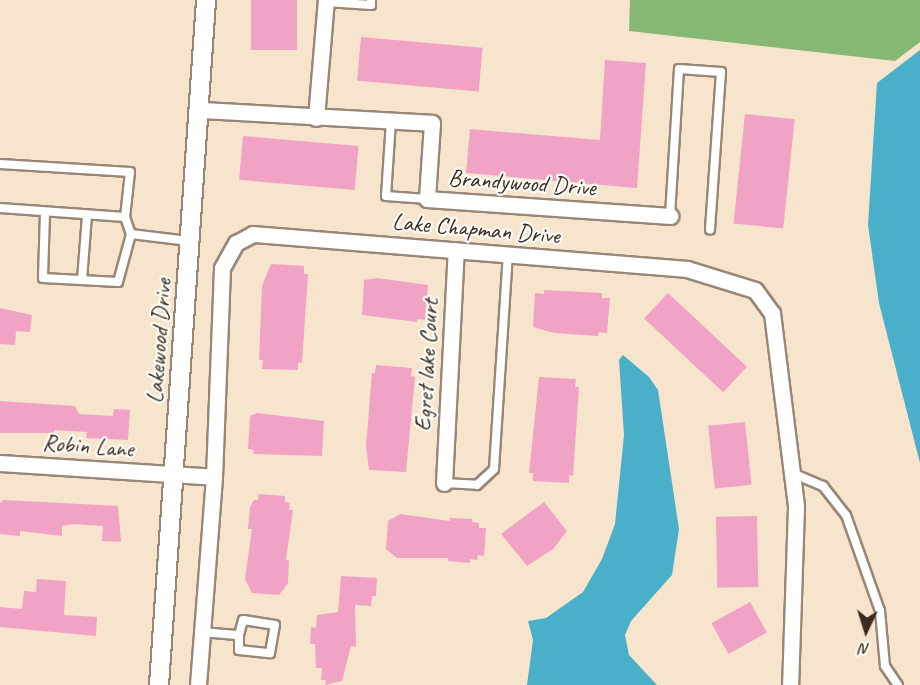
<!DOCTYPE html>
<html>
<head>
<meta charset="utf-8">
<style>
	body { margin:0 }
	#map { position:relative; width:920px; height:685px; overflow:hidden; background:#f6e4cd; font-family:Caveat,sans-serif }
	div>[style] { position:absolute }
	.forest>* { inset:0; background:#86b874 }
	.water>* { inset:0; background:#4aafc9 }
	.building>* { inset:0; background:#f1a3c5; transform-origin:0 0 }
	.roads { filter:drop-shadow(2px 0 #988776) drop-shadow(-2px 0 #988776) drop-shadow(0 2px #988776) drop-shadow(0 -2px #988776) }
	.service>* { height:8px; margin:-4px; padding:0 4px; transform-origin:4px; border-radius:4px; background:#fff }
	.minor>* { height:15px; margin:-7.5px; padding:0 7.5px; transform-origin:7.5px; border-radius:7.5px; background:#fff }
	.tertiary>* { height:18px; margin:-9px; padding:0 9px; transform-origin:9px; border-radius:9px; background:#fff }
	span { translate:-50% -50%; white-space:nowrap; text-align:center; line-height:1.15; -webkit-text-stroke:4.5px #fdfcf7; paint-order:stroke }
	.street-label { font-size:24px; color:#3b2a1e }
	.north { position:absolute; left:836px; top:601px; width:60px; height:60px; -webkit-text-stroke:4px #fdfcf7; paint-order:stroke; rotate:184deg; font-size:16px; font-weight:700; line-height:24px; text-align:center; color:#3b2a1e }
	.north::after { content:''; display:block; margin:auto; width:21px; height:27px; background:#3b2a1e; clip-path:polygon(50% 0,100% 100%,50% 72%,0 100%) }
</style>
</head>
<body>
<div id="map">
	<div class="forest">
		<div style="clip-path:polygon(630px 0,920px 0,920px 42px,895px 61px,629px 31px)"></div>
	</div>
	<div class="water">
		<div style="clip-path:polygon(920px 50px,920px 463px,879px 303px,868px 225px,877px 83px)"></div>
		<div style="clip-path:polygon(623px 355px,649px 377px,658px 390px,679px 529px,672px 575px,631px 621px,625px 635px,629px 655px,657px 685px,527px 685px,533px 640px,528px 621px,546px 618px,583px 592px,602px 559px,615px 524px,624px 435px,619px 360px)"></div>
	</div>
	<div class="building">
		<div style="left:251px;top:0;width:46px;height:50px"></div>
		<div style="left:361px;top:37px;width:122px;height:44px;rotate:5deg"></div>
		<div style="clip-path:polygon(605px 60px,646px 63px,637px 188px,466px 173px,470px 129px,600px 140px)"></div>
		<div style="left:745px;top:114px;width:50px;height:110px;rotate:6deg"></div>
		<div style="left:243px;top:136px;width:116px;height:44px;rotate:5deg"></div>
		<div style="clip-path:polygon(271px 264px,304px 266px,304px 274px,308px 274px,302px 363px,298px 362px,298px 370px,262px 369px,263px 360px,259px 360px,262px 286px)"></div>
		<div style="clip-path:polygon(377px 278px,428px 285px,425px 320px,417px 319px,417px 322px,362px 315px,364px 280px)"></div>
		<div style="clip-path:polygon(544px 290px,602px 293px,602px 298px,610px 298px,607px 333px,599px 332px,598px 336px,554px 333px,533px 327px,535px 293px,544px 294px)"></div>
		<div style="left:668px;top:293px;width:108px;height:35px;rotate:43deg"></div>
		<div style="clip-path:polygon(0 308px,32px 315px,30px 332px,16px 331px,15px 345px,0 344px)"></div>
		<div style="clip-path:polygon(376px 365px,412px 368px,411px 376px,415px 377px,406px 472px,369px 470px,366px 446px,372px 373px,375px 373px)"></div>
		<div style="clip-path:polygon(539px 377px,576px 379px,575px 387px,579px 387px,573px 476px,569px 475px,569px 483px,533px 481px,533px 473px,529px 473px)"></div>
		<div style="clip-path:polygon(0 401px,75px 406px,79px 414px,113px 416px,114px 409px,130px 410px,128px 440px,86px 438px,87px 432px,54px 430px,54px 433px,0 433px)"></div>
		<div style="clip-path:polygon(257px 413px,324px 421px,322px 456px,253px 454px,254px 450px,248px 449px,250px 416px)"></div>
		<div style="left:745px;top:422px;width:63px;height:37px;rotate:84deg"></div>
		<div style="clip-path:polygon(259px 494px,285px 496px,285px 502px,290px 503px,289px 510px,293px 510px,286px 560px,289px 560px,288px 583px,279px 595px,252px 593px,245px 579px,252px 529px,248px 529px,250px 507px,254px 500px,258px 500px)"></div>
		<div style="clip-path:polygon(4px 500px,118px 506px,121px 542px,102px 541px,103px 526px,73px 524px,62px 526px,62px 536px,20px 531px,20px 536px,0 534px,0 503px)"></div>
		<div style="clip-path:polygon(544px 502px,567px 531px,553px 549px,527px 566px,501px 534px)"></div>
		<div style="clip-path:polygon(400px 514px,450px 521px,450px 518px,472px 519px,472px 522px,479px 523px,479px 528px,486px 528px,484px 556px,478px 555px,477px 560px,470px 559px,470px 563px,448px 561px,448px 558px,397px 558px,386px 549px,388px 521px)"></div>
		<div style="left:757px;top:516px;width:71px;height:41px;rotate:89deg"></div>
		<div style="clip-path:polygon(341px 576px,377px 578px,376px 596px,372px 596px,371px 606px,355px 605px,356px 647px,351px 646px,342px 681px,325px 685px,326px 680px,321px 680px,322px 668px,316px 668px,315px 644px,310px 644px,311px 627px,316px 628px,317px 615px,338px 612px)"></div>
		<div style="clip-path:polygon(37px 579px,66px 581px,64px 615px,97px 617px,96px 636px,0 627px,0 607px,22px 609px,24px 591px,36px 592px)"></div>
		<div style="left:750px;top:602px;width:35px;height:44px;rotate:61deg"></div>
	</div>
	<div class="roads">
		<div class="service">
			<div style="left:326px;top:2px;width:45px;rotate:3.8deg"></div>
			<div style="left:371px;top:5px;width:5px;rotate:-90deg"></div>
			<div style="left:391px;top:121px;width:75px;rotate:93.8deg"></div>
			<div style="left:386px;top:196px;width:41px;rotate:4.2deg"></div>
			<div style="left:0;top:164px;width:130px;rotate:3.5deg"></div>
			<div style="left:130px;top:172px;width:45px;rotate:96.3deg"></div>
			<div style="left:125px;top:217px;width:18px;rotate:71deg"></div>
			<div style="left:131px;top:234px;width:58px;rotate:6.9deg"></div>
			<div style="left:0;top:208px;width:125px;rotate:4.1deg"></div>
			<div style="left:45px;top:213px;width:65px;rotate:91.8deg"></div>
			<div style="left:43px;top:278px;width:75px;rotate:3.1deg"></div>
			<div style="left:118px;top:282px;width:50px;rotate:-74.8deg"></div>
			<div style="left:670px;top:216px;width:147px;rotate:-86.5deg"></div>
			<div style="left:679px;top:69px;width:42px;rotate:4.1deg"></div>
			<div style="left:721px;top:72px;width:158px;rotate:94deg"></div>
			<div style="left:82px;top:280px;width:65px;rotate:-85.6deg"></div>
			<div style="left:792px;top:473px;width:34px;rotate:23deg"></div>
			<div style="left:823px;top:486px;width:37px;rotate:52deg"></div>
			<div style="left:846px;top:515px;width:102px;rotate:70.5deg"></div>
			<div style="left:880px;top:611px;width:55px;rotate:84.8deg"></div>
			<div style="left:885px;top:666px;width:23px;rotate:56deg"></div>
			<div style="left:444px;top:483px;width:33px;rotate:3deg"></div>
			<div style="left:477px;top:485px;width:23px;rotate:-43deg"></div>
			<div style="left:494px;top:469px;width:215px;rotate:-86.3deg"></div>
			<div style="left:202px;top:632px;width:37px;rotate:5deg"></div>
			<div style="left:239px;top:635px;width:15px;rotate:90deg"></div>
			<div style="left:239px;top:650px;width:31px;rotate:6deg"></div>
			<div style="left:270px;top:653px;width:28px;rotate:-80deg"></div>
			<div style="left:275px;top:625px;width:32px;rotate:-171deg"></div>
			<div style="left:243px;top:620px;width:16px;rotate:105deg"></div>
		</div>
		<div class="minor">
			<div style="left:201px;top:110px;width:231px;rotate:3.2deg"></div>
			<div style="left:432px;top:123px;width:76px;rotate:93.8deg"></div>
			<div style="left:427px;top:199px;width:244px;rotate:4deg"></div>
			<div style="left:316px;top:118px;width:118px;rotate:-85.2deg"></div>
			<div style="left:0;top:463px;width:214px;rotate:3.7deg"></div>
			<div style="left:444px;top:483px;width:233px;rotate:-87.1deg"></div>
			<div style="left:198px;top:685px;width:209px;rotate:-85.6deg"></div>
			<div style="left:214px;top:477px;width:209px;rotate:-87.8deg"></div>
			<div style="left:222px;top:268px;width:29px;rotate:-61deg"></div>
			<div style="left:236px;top:243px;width:19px;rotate:-28deg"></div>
			<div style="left:253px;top:234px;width:435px;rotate:4.6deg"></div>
			<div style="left:687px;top:269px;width:71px;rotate:17.2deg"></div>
			<div style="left:755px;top:290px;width:29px;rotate:54deg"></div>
			<div style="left:772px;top:313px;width:195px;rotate:82.9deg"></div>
			<div style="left:796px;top:507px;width:178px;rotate:91.9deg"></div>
		</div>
		<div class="tertiary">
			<div style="left:159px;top:685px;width:687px;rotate:-86.07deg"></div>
		</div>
	</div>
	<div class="street-label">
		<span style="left:522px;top:183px;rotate:4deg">Brandywood Drive</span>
		<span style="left:476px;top:229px;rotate:5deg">Lake Chapman Drive</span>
		<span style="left:159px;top:341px;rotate:-86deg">Lakewood Drive</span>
		<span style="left:427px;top:365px;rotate:-87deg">Egret lake Court</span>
		<span style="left:88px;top:446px;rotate:4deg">Robin Lane</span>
	</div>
	<div class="north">N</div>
</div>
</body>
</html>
